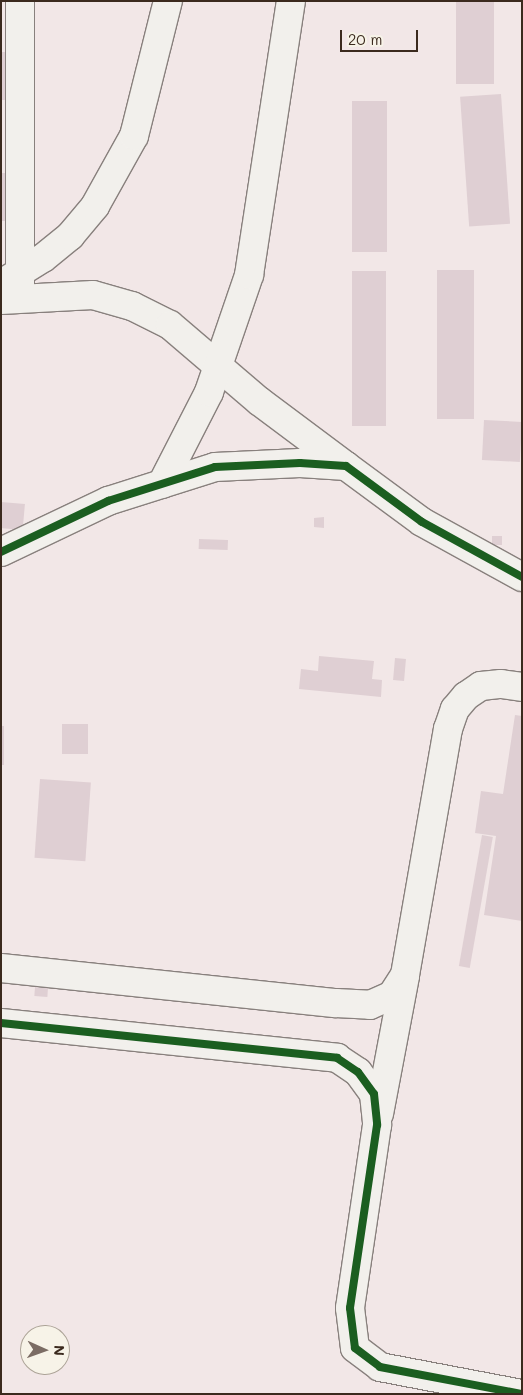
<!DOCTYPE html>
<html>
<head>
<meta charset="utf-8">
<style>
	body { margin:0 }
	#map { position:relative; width:523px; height:1395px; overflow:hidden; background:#f2e7e7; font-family:Mali,sans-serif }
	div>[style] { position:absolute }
	.building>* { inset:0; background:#dfcfd3; transform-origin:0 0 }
	.roads { filter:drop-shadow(1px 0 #88807d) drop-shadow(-1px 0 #88807d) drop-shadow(0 1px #88807d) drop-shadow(0 -1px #88807d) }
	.minor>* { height:28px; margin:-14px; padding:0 14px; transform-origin:14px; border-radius:14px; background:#f2f0ec }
	.cycleway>* { height:8px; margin:-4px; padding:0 4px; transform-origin:4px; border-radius:4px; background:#1b5e20 }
	span { translate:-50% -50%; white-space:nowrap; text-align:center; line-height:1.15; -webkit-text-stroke:5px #f7f3e8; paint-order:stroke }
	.frame { position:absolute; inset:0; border:2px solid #3b2a1e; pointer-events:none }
	.north { position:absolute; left:20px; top:1325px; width:50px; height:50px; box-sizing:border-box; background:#f7f3e8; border:1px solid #aca397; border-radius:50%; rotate:92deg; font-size:14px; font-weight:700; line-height:20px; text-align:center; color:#3b2a1e }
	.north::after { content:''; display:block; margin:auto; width:18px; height:22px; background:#7b6c64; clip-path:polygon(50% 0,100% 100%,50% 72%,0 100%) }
	.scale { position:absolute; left:340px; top:30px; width:78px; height:22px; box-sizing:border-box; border:2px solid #3b2a1e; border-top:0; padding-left:6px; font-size:15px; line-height:18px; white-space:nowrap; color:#3b2a1e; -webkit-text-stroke:4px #f7f3e8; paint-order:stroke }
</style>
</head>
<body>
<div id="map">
	<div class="building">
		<div style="left:456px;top:1px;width:38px;height:83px"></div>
		<div style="left:1px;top:52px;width:5px;height:48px"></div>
		<div style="left:501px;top:94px;width:130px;height:41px;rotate:86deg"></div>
		<div style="left:352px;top:101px;width:35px;height:151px"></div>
		<div style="left:1px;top:173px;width:9px;height:48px"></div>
		<div style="left:437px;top:270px;width:37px;height:149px"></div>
		<div style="left:352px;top:271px;width:34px;height:155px"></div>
		<div style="left:484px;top:420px;width:38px;height:40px;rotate:3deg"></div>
		<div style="left:1px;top:502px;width:24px;height:26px;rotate:5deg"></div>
		<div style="clip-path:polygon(324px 517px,324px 528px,314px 527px,314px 518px)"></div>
		<div style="left:492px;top:536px;width:10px;height:9px"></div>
		<div style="left:199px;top:539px;width:29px;height:10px;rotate:2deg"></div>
		<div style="clip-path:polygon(319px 656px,374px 661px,372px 679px,382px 680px,381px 697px,299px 689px,301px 669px,318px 671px)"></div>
		<div style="left:395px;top:658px;width:11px;height:22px;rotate:5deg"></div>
		<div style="clip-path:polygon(515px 715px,522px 716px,522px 921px,484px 915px,496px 836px,475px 833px,481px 791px,503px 794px)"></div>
		<div style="left:62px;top:724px;width:26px;height:30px"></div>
		<div style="left:1px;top:726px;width:3px;height:39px"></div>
		<div style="left:40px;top:779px;width:51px;height:79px;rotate:4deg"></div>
		<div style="left:482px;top:835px;width:11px;height:133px;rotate:10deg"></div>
		<div style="left:35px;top:987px;width:13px;height:9px;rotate:4deg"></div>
	</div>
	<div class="roads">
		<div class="minor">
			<div style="left:20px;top:1px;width:285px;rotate:90deg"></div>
			<div style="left:1px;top:284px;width:49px;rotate:-31.8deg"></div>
			<div style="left:43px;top:258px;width:35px;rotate:-39deg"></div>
			<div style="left:70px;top:236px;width:39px;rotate:-50deg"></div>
			<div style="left:95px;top:206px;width:80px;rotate:-60.9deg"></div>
			<div style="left:134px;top:136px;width:139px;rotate:-75.9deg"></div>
			<div style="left:1px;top:300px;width:92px;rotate:-3.1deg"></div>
			<div style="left:93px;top:295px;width:41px;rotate:15.8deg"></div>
			<div style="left:132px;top:306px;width:42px;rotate:26.6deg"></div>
			<div style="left:170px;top:325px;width:117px;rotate:40.5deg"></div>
			<div style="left:259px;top:401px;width:109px;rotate:36.8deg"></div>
			<div style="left:162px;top:484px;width:103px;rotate:-62.9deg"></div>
			<div style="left:209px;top:392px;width:124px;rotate:-71.1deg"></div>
			<div style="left:249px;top:275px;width:277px;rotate:-81.3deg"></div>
			<div style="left:1px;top:552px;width:119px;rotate:-25.5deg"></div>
			<div style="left:108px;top:501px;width:112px;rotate:-17.6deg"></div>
			<div style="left:215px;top:467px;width:85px;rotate:-2.7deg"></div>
			<div style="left:300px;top:463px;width:46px;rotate:3.7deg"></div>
			<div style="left:346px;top:466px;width:94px;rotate:36.4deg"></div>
			<div style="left:422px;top:522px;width:114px;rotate:28.8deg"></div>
			<div style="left:1px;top:968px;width:337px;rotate:6deg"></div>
			<div style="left:336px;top:1003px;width:34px;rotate:3deg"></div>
			<div style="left:370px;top:1005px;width:24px;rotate:-24deg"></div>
			<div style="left:392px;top:995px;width:24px;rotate:-57deg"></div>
			<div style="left:405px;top:975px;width:250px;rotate:-80.1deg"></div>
			<div style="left:448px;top:729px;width:21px;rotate:-71deg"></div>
			<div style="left:455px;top:709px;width:17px;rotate:-50deg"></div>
			<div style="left:466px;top:696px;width:18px;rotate:-34deg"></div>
			<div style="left:481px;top:686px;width:20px;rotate:-6deg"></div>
			<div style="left:501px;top:684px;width:21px;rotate:8deg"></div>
			<div style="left:1px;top:1023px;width:338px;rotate:5.9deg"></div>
			<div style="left:337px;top:1058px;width:25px;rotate:34deg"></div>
			<div style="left:358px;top:1072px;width:27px;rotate:54deg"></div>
			<div style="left:374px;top:1094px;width:31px;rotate:84deg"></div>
			<div style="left:377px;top:1125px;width:185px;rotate:98.4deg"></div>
			<div style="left:350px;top:1308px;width:40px;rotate:82.9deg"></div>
			<div style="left:355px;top:1348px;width:31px;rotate:37deg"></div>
			<div style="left:380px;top:1367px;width:145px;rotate:10.8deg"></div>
			<div style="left:379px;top:1114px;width:140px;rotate:-79.3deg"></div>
		</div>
	</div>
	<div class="cycleway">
		<div style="left:1px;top:552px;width:119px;rotate:-25.5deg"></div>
		<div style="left:108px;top:501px;width:112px;rotate:-17.6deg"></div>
		<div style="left:215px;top:467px;width:85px;rotate:-2.7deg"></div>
		<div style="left:300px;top:463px;width:46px;rotate:3.7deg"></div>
		<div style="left:346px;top:466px;width:94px;rotate:36.4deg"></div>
		<div style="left:422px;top:522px;width:114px;rotate:28.8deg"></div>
		<div style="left:1px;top:1023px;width:338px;rotate:5.9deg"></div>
		<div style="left:337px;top:1058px;width:25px;rotate:34deg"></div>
		<div style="left:358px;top:1072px;width:27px;rotate:54deg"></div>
		<div style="left:374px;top:1094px;width:31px;rotate:84deg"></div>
		<div style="left:377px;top:1125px;width:185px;rotate:98.4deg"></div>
		<div style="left:350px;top:1308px;width:40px;rotate:82.9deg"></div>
		<div style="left:355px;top:1348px;width:31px;rotate:37deg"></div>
		<div style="left:380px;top:1367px;width:145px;rotate:10.8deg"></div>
	</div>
	<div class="frame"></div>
	<div class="north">N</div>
	<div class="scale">20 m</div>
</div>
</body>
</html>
